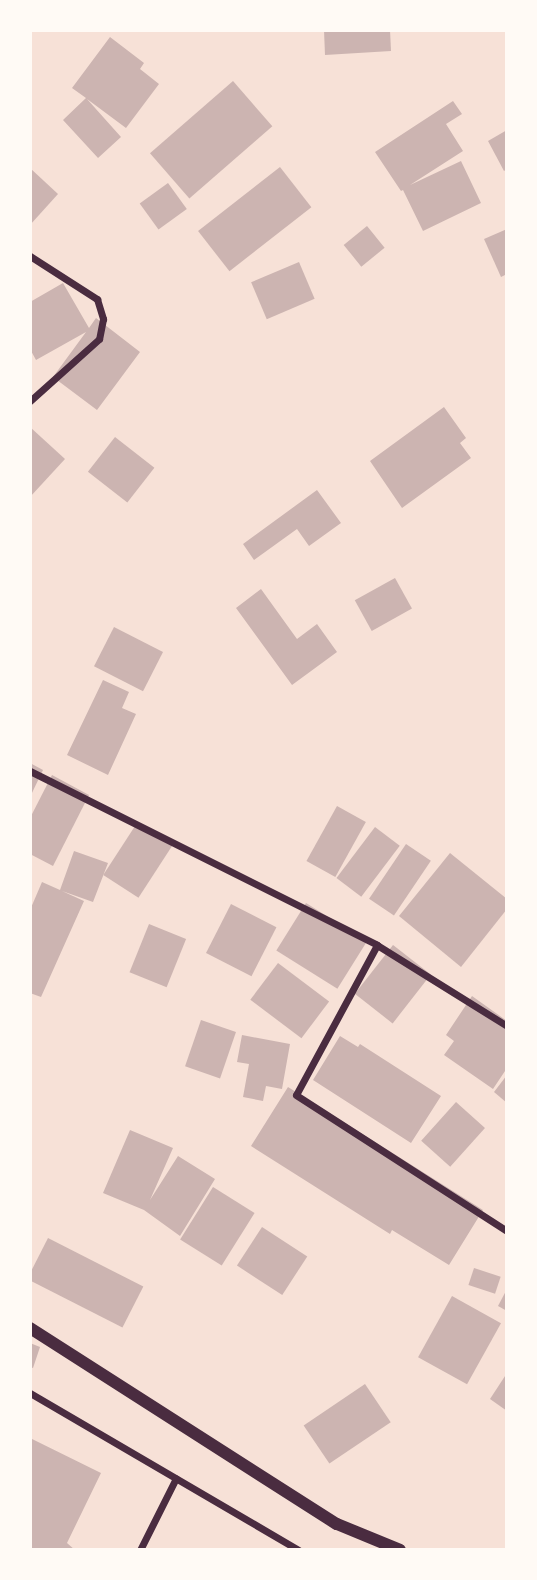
<!DOCTYPE html>
<html>
<head>
<meta charset="utf-8">
<style>
	body { margin:0 }
	#map { position:relative; width:537px; height:1580px; overflow:hidden; background:#f7e1d7; font-family:"Asap Condensed",sans-serif }
	div>[style] { position:absolute }
	.building>* { inset:0; background:#ccb4b1; transform-origin:0 0 }
	.minor>* { height:7px; margin:-3.5px; padding:0 3.5px; transform-origin:3.5px; border-radius:3.5px; background:#4a2c40 }
	.tertiary>* { height:12px; margin:-6px; padding:0 6px; transform-origin:6px; border-radius:6px; background:#4a2c40 }
	span { translate:-50% -50%; white-space:nowrap; text-align:center; line-height:1.15; -webkit-text-stroke:5px #fffaf5; paint-order:stroke }
	.frame { position:absolute; inset:0; border:32px solid #fffaf5; pointer-events:none }
</style>
</head>
<body>
<div id="map">
	<div class="building">
		<div style="clip-path:polygon(324px 30px,390px 30px,391px 51px,325px 55px)"></div>
		<div style="clip-path:polygon(110px 37px,144px 63px,140px 69px,159px 84px,126px 128px,87px 99px,121px 137px,98px 158px,63px 120px,86px 98px,72px 88px)"></div>
		<div style="left:233px;top:81px;width:60px;height:110px;rotate:49deg"></div>
		<div style="clip-path:polygon(453px 101px,462px 114px,446px 124px,463px 151px,410px 185px,461px 161px,481px 203px,423px 231px,403px 190px,401px 191px,375px 152px)"></div>
		<div style="clip-path:polygon(507px 130px,507px 169px,504px 171px,488px 141px)"></div>
		<div style="left:280px;top:167px;width:51px;height:104px;rotate:52deg"></div>
		<div style="clip-path:polygon(30px 168px,58px 194px,30px 225px)"></div>
		<div style="left:168px;top:183px;width:32px;height:35px;rotate:54deg"></div>
		<div style="left:367px;top:226px;width:28px;height:30px;rotate:51deg"></div>
		<div style="clip-path:polygon(507px 229px,507px 274px,501px 277px,484px 239px)"></div>
		<div style="left:299px;top:262px;width:40px;height:52px;rotate:67deg"></div>
		<div style="clip-path:polygon(63px 283px,89px 328px,96px 318px,140px 352px,97px 410px,53px 377px,86px 332px,36px 360px,30px 349px,30px 302px)"></div>
		<div style="clip-path:polygon(444px 407px,466px 438px,460px 443px,471px 458px,402px 508px,370px 461px)"></div>
		<div style="clip-path:polygon(30px 427px,65px 459px,30px 497px)"></div>
		<div style="left:115px;top:437px;width:50px;height:44px;rotate:38deg"></div>
		<div style="clip-path:polygon(317px 490px,341px 523px,309px 546px,297px 529px,254px 560px,243px 544px)"></div>
		<div style="left:395px;top:578px;width:35px;height:46px;rotate:61deg"></div>
		<div style="clip-path:polygon(261px 589px,297px 639px,317px 624px,337px 652px,292px 685px,236px 608px)"></div>
		<div style="left:114px;top:627px;width:55px;height:44px;rotate:27deg"></div>
		<div style="clip-path:polygon(103px 680px,129px 692px,122px 708px,136px 714px,108px 775px,67px 755px)"></div>
		<div style="clip-path:polygon(30px 763px,43px 770px,30px 797px)"></div>
		<div style="clip-path:polygon(52px 775px,89px 795px,53px 866px,30px 854px,30px 818px)"></div>
		<div style="left:337px;top:806px;width:33px;height:63px;rotate:29deg"></div>
		<div style="left:137px;top:823px;width:42px;height:62px;rotate:33deg"></div>
		<div style="left:375px;top:827px;width:31px;height:64px;rotate:37deg"></div>
		<div style="left:406px;top:844px;width:30px;height:66px;rotate:34deg"></div>
		<div style="clip-path:polygon(74px 851px,108px 863px,93px 902px,62px 891px,84px 901px,41px 997px,30px 993px,30px 910px,42px 882px,60px 890px)"></div>
		<div style="clip-path:polygon(450px 853px,507px 899px,507px 909px,461px 967px,399px 916px)"></div>
		<div style="left:306px;top:903px;width:72px;height:56px;rotate:32deg"></div>
		<div style="left:231px;top:904px;width:51px;height:55px;rotate:27deg"></div>
		<div style="left:149px;top:924px;width:40px;height:52px;rotate:22deg"></div>
		<div style="left:393px;top:945px;width:48px;height:62px;rotate:38deg"></div>
		<div style="left:278px;top:963px;width:64px;height:46px;rotate:37deg"></div>
		<div style="clip-path:polygon(472px 996px,507px 1021px,507px 1068px,493px 1089px,444px 1055px,454px 1041px,446px 1035px)"></div>
		<div style="left:201px;top:1020px;width:37px;height:49px;rotate:19deg"></div>
		<div style="clip-path:polygon(242px 1035px,290px 1044px,282px 1089px,266px 1086px,263px 1101px,243px 1097px,249px 1064px,237px 1062px)"></div>
		<div style="clip-path:polygon(340px 1036px,358px 1047px,360px 1044px,441px 1096px,411px 1143px,313px 1080px)"></div>
		<div style="clip-path:polygon(507px 1075px,507px 1103px,494px 1092px)"></div>
		<div style="clip-path:polygon(288px 1087px,483px 1210px,449px 1265px,392px 1230px,390px 1234px,251px 1146px)"></div>
		<div style="left:456px;top:1102px;width:39px;height:52px;rotate:42deg"></div>
		<div style="clip-path:polygon(130px 1130px,173px 1148px,150px 1200px,178px 1156px,215px 1179px,180px 1236px,144px 1210px,103px 1193px)"></div>
		<div style="left:213px;top:1187px;width:49px;height:62px;rotate:32deg"></div>
		<div style="left:262px;top:1227px;width:54px;height:46px;rotate:33deg"></div>
		<div style="left:48px;top:1238px;width:107px;height:46px;rotate:27deg"></div>
		<div style="left:474px;top:1268px;width:28px;height:18px;rotate:18deg"></div>
		<div style="clip-path:polygon(507px 1289px,507px 1311px,498px 1306px)"></div>
		<div style="left:452px;top:1296px;width:56px;height:70px;rotate:29deg"></div>
		<div style="clip-path:polygon(30px 1343px,40px 1347px,33px 1368px,30px 1367px)"></div>
		<div style="clip-path:polygon(507px 1373px,507px 1411px,490px 1399px)"></div>
		<div style="left:365px;top:1384px;width:46px;height:74px;rotate:56deg"></div>
		<div style="clip-path:polygon(30px 1438px,101px 1473px,67px 1543px,75px 1550px,30px 1550px)"></div>
	</div>
	<div class="minor">
		<div style="left:30px;top:256px;width:80px;rotate:32.7deg"></div>
		<div style="left:97px;top:299px;width:21px;rotate:73deg"></div>
		<div style="left:103px;top:319px;width:20px;rotate:101deg"></div>
		<div style="left:99px;top:339px;width:93px;rotate:138.1deg"></div>
		<div style="left:30px;top:771px;width:388px;rotate:26.6deg"></div>
		<div style="left:377px;top:945px;width:153px;rotate:31.9deg"></div>
		<div style="left:377px;top:945px;width:170px;rotate:118.4deg"></div>
		<div style="left:296px;top:1095px;width:251px;rotate:32.8deg"></div>
		<div style="left:30px;top:1393px;width:311px;rotate:30.3deg"></div>
		<div style="left:140px;top:1550px;width:80px;rotate:-63.4deg"></div>
	</div>
	<div class="tertiary">
		<div style="left:30px;top:1328px;width:364px;rotate:32.6deg"></div>
		<div style="left:337px;top:1524px;width:68px;rotate:22.4deg"></div>
	</div>
	<div class="frame"></div>
</div>
</body>
</html>
